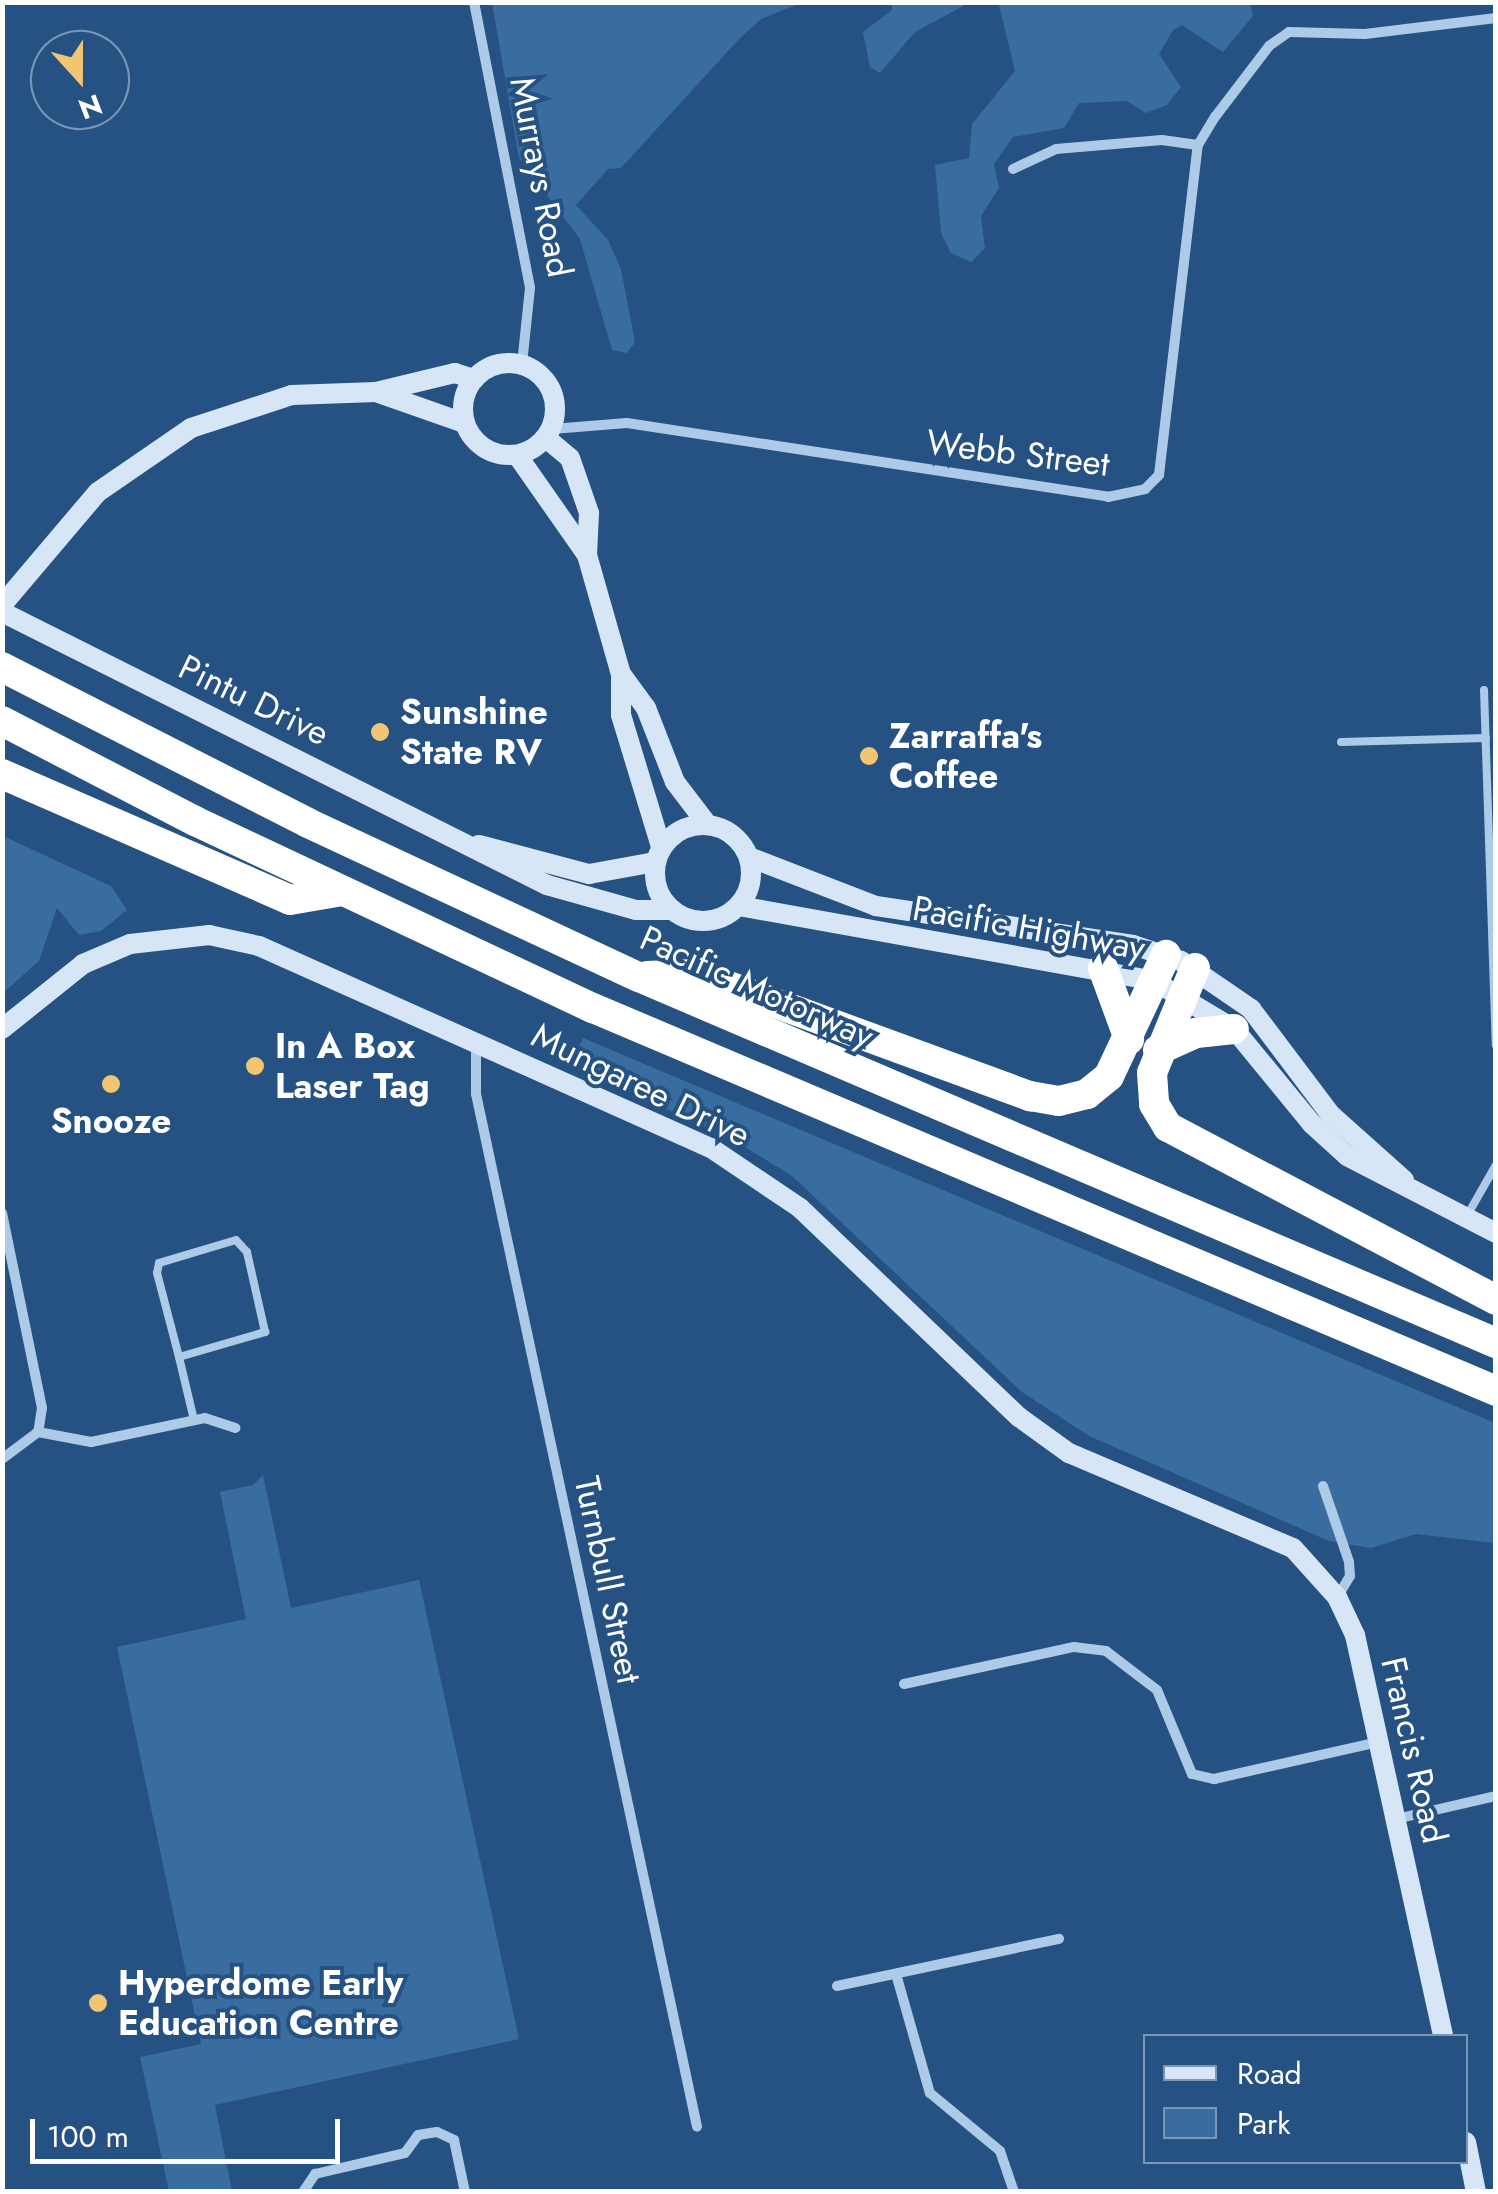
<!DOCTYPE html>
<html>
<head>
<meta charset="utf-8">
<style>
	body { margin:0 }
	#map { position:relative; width:1498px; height:2194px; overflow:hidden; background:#255282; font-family:Jost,sans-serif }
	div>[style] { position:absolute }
	.green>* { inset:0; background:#396da0 }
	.lane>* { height:8px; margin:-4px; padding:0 4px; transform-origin:4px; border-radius:4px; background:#adcae7 }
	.street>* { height:10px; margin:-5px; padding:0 5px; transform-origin:5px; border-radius:5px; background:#adcae7 }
	.secondary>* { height:20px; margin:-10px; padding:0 10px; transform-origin:10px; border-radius:10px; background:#d7e6f6 }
	.secondary>.ring { margin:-10px; padding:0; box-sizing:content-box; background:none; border:20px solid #d7e6f6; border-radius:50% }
	.highway>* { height:30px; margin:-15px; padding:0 15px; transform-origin:15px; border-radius:15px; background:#fff }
	.dots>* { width:28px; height:28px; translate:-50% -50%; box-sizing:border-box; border:5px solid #255282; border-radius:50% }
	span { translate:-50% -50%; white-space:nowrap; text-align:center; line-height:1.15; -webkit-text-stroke:8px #255282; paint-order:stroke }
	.street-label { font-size:35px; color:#fff }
	.poi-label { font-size:35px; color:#fff; font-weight:700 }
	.left { translate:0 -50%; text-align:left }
	.frame { position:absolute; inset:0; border:5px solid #fff; pointer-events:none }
	.legend { position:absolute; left:1143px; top:2034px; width:325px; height:130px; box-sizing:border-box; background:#255282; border:2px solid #7c97b4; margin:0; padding:12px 18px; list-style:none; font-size:30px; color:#fff }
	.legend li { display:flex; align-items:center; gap:20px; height:50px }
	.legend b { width:50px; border:2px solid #7c97b4 }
	.north { position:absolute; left:30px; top:30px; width:100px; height:100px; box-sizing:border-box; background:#255282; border:2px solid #7c97b4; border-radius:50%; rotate:159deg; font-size:28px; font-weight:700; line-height:40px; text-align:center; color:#fff }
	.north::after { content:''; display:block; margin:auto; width:35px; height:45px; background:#f1c571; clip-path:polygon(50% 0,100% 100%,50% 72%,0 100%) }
	.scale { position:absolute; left:30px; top:2119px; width:310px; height:45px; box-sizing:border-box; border:5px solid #fff; border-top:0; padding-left:12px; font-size:30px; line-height:35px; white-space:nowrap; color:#fff; -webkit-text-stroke:8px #255282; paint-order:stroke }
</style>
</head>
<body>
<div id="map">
	<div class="green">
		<div style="clip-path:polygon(492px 3px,801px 3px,761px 19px,739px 39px,621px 168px,608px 169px,576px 205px,608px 240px,621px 269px,635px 342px,627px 353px,612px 350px,580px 239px,519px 158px)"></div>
		<div style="clip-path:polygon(892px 3px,892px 2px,969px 3px,915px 32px,880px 73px,870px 67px,863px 32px,892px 10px)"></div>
		<div style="clip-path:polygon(990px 3px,1250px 3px,1253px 16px,1223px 52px,1182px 25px,1173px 30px,1159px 54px,1181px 87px,1167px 105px,1146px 113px,1127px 101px,1079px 103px,1064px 128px,1013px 137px,994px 164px,999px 188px,981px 216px,985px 248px,971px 262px,951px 253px,941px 233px,935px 165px,969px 158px,972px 124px,1015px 71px,999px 5px)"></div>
		<div style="clip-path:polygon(3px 836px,111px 886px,127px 910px,101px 931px,79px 935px,57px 908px,39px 961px,3px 993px)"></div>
		<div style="clip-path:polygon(583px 1038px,1495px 1423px,1495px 1543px,1416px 1534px,1371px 1548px,1329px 1541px,1089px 1436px,1022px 1392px,792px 1176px,730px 1138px,570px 1065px)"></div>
		<div style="clip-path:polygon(263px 1475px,291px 1608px,419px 1580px,519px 2039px,215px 2105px,232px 2191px,169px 2191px,140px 2057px,201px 2044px,117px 1647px,246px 1619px,220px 1492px,253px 1485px)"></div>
	</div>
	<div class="lane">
		<div style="left:1484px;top:690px;width:355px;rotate:88.1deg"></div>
		<div style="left:1341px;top:742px;width:145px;rotate:-1.6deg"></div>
		<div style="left:1468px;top:1214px;width:56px;rotate:-60.3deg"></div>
		<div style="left:179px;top:1357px;width:90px;rotate:-16.2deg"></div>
		<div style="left:265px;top:1332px;width:82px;rotate:-102.7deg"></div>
		<div style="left:247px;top:1252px;width:16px;rotate:-133deg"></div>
		<div style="left:236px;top:1240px;width:80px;rotate:163.4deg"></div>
		<div style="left:159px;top:1263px;width:10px;rotate:101deg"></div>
		<div style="left:157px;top:1273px;width:87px;rotate:75.3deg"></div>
		<div style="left:179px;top:1357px;width:65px;rotate:76.6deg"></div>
	</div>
	<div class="street">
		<div style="left:474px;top:2px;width:291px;rotate:78.9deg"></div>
		<div style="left:530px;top:288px;width:76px;rotate:96deg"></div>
		<div style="left:1013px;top:169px;width:47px;rotate:-24.9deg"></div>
		<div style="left:1056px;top:149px;width:106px;rotate:-4.9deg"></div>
		<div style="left:1162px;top:140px;width:36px;rotate:8deg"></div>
		<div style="left:552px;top:429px;width:75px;rotate:-4.6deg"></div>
		<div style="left:627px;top:423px;width:487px;rotate:8.7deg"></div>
		<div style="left:1108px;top:497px;width:38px;rotate:-12deg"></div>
		<div style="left:1145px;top:489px;width:20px;rotate:-45deg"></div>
		<div style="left:1159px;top:475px;width:332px;rotate:-83.3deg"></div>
		<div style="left:1198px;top:145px;width:33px;rotate:-59deg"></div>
		<div style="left:1215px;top:117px;width:89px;rotate:-52.7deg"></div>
		<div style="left:1269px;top:46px;width:24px;rotate:-35deg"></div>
		<div style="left:1289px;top:32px;width:76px;rotate:1.5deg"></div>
		<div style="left:1365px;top:34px;width:132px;rotate:-7deg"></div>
		<div style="left:476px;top:1044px;width:50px;rotate:90deg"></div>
		<div style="left:476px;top:1094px;width:1056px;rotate:77.92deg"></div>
		<div style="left:2px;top:1213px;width:199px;rotate:78.4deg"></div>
		<div style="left:42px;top:1408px;width:24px;rotate:99deg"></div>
		<div style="left:38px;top:1432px;width:45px;rotate:143.1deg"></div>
		<div style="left:38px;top:1432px;width:54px;rotate:10.7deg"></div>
		<div style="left:91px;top:1442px;width:116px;rotate:-11.9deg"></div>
		<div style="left:205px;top:1418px;width:32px;rotate:18deg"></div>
		<div style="left:1323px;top:1486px;width:80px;rotate:71.1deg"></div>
		<div style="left:1349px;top:1562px;width:14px;rotate:86deg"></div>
		<div style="left:1350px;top:1576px;width:23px;rotate:121deg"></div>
		<div style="left:904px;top:1684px;width:174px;rotate:-12.3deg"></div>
		<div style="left:1074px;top:1647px;width:32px;rotate:7deg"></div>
		<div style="left:1106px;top:1651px;width:64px;rotate:37.4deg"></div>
		<div style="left:1157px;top:1690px;width:91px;rotate:67.4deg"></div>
		<div style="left:1192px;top:1774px;width:23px;rotate:13deg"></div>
		<div style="left:1214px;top:1779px;width:168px;rotate:-12.7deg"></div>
		<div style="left:1396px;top:1819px;width:103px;rotate:-13deg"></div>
		<div style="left:896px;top:1974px;width:124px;rotate:74.1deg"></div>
		<div style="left:930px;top:2093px;width:91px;rotate:39.6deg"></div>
		<div style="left:1000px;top:2151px;width:43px;rotate:71.1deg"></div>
		<div style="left:837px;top:1986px;width:227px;rotate:-12deg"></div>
		<div style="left:303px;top:2192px;width:22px;rotate:-56deg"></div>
		<div style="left:315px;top:2174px;width:92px;rotate:-13.1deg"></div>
		<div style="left:405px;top:2153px;width:22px;rotate:-54deg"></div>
		<div style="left:418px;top:2135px;width:19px;rotate:-9deg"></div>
		<div style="left:437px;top:2132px;width:19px;rotate:25deg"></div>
		<div style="left:454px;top:2140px;width:53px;rotate:78.1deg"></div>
	</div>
	<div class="secondary">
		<div class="ring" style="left:463px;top:363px;width:72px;height:72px"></div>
		<div style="left:376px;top:392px;width:93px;rotate:19.4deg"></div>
		<div style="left:546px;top:438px;width:31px;rotate:40deg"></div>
		<div style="left:570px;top:458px;width:58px;rotate:70.9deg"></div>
		<div style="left:589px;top:513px;width:42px;rotate:92.7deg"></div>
		<div style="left:587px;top:555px;width:124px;rotate:74.1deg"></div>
		<div style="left:621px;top:674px;width:41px;rotate:90deg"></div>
		<div style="left:621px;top:715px;width:138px;rotate:73.1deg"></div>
		<div style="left:517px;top:455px;width:122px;rotate:55deg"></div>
		<div style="left:2px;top:605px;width:148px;rotate:-49.7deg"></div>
		<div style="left:98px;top:492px;width:113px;rotate:-34.5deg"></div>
		<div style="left:191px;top:428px;width:106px;rotate:-18.1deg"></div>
		<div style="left:292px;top:395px;width:84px;rotate:-2deg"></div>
		<div style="left:376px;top:392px;width:81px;rotate:-13.5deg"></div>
		<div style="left:455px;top:373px;width:20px;rotate:18deg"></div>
		<div style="left:2px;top:612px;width:610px;rotate:26.61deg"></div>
		<div style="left:547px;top:885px;width:92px;rotate:15.7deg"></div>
		<div style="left:636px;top:910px;width:35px"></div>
		<div style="left:621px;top:674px;width:42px;rotate:53.7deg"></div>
		<div style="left:646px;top:708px;width:79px;rotate:68.6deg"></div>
		<div style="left:675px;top:782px;width:53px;rotate:52.7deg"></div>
		<div class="ring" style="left:655px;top:825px;width:76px;height:76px"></div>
		<div style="left:479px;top:845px;width:114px;rotate:14.8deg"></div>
		<div style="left:589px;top:874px;width:68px;rotate:-10.2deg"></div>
		<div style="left:749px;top:857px;width:136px;rotate:21.1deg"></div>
		<div style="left:876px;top:906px;width:260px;rotate:8.6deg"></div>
		<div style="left:1133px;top:945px;width:51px;rotate:18.4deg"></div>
		<div style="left:1181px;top:961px;width:85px;rotate:34.4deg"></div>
		<div style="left:1251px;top:1009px;width:131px;rotate:53deg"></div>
		<div style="left:1330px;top:1114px;width:99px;rotate:41.7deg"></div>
		<div style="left:739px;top:906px;width:422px;rotate:10.2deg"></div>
		<div style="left:1154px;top:981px;width:93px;rotate:31deg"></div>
		<div style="left:1234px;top:1029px;width:123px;rotate:50.6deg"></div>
		<div style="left:1312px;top:1124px;width:47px;rotate:42.4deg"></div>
		<div style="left:1347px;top:1156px;width:168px;rotate:27.3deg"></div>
		<div style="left:2px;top:1029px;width:104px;rotate:-38.7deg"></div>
		<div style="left:83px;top:964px;width:51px;rotate:-23.1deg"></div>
		<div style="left:130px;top:944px;width:80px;rotate:-6.5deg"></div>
		<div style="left:209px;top:935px;width:51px;rotate:12.4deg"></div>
		<div style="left:259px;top:946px;width:495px;rotate:24.1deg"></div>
		<div style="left:711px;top:1148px;width:107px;rotate:34deg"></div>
		<div style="left:800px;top:1208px;width:303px;rotate:43.7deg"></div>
		<div style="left:1019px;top:1417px;width:62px;rotate:35.8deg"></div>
		<div style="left:1069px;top:1453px;width:243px;rotate:23deg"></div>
		<div style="left:1293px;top:1548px;width:66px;rotate:48.1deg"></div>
		<div style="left:1337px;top:1597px;width:42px;rotate:64.7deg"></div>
		<div style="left:1355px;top:1635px;width:411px;rotate:77.6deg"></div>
		<div style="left:1466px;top:2142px;width:51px;rotate:78.7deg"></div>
	</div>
	<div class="highway">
		<div style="left:2px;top:667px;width:343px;rotate:27deg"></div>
		<div style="left:308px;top:823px;width:365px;rotate:25deg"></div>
		<div style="left:639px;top:977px;width:932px;rotate:23.13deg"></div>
		<div style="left:2px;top:721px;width:217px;rotate:27.4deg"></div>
		<div style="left:195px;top:821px;width:440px;rotate:25.2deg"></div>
		<div style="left:593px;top:1008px;width:981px;rotate:22.98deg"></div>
		<div style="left:2px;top:774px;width:314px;rotate:23.6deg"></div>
		<div style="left:290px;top:900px;width:53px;rotate:-9.8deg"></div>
		<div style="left:1103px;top:968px;width:76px;rotate:69.9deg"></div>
		<div style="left:1195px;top:968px;width:113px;rotate:112.3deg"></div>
		<div style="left:1152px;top:1073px;width:31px;rotate:86deg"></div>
		<div style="left:1154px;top:1104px;width:27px;rotate:59deg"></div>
		<div style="left:1168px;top:1127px;width:371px;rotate:27.8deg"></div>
		<div style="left:647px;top:976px;width:49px;rotate:-2.3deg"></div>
		<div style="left:696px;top:974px;width:356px;rotate:20.1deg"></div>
		<div style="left:1030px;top:1096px;width:29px;rotate:10deg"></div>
		<div style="left:1059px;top:1101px;width:29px;rotate:-14deg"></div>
		<div style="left:1087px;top:1094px;width:28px;rotate:-39deg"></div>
		<div style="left:1109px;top:1076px;width:134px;rotate:-64.8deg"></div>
		<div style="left:1158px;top:1050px;width:42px;rotate:-24.1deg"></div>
		<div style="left:1196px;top:1033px;width:38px;rotate:-6deg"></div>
	</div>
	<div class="dots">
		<div style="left:380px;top:732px;background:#f1c571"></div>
		<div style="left:869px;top:756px;background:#f1c571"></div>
		<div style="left:255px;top:1066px;background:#f1c571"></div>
		<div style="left:111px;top:1084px;background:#f1c571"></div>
		<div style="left:98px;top:2003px;background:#f1c571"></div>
	</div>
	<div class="street-label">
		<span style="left:541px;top:177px;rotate:79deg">Murrays Road</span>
		<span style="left:1018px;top:453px;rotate:7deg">Webb Street</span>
		<span style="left:254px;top:700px;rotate:26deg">Pintu Drive</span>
		<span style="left:1029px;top:928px;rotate:10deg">Pacific Highway</span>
		<span style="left:757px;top:987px;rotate:24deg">Pacific Motorway</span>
		<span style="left:641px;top:1085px;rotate:26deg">Mungaree Drive</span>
		<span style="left:608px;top:1580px;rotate:78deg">Turnbull Street</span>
		<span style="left:1414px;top:1750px;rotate:77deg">Francis Road</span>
	</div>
	<div class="poi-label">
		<span class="left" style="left:400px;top:732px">Sunshine<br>State RV</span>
		<span class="left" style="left:889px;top:756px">Zarraffa's<br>Coffee</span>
		<span class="left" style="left:275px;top:1066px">In A Box<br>Laser Tag</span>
		<span style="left:111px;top:1121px">Snooze</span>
		<span class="left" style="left:118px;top:2003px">Hyperdome Early<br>Education Centre</span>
	</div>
	<div class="frame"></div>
	<ul class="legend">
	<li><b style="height:12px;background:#d7e6f6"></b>Road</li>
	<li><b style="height:28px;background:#396da0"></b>Park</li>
	</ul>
	<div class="north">N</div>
	<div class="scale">100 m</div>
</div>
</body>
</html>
